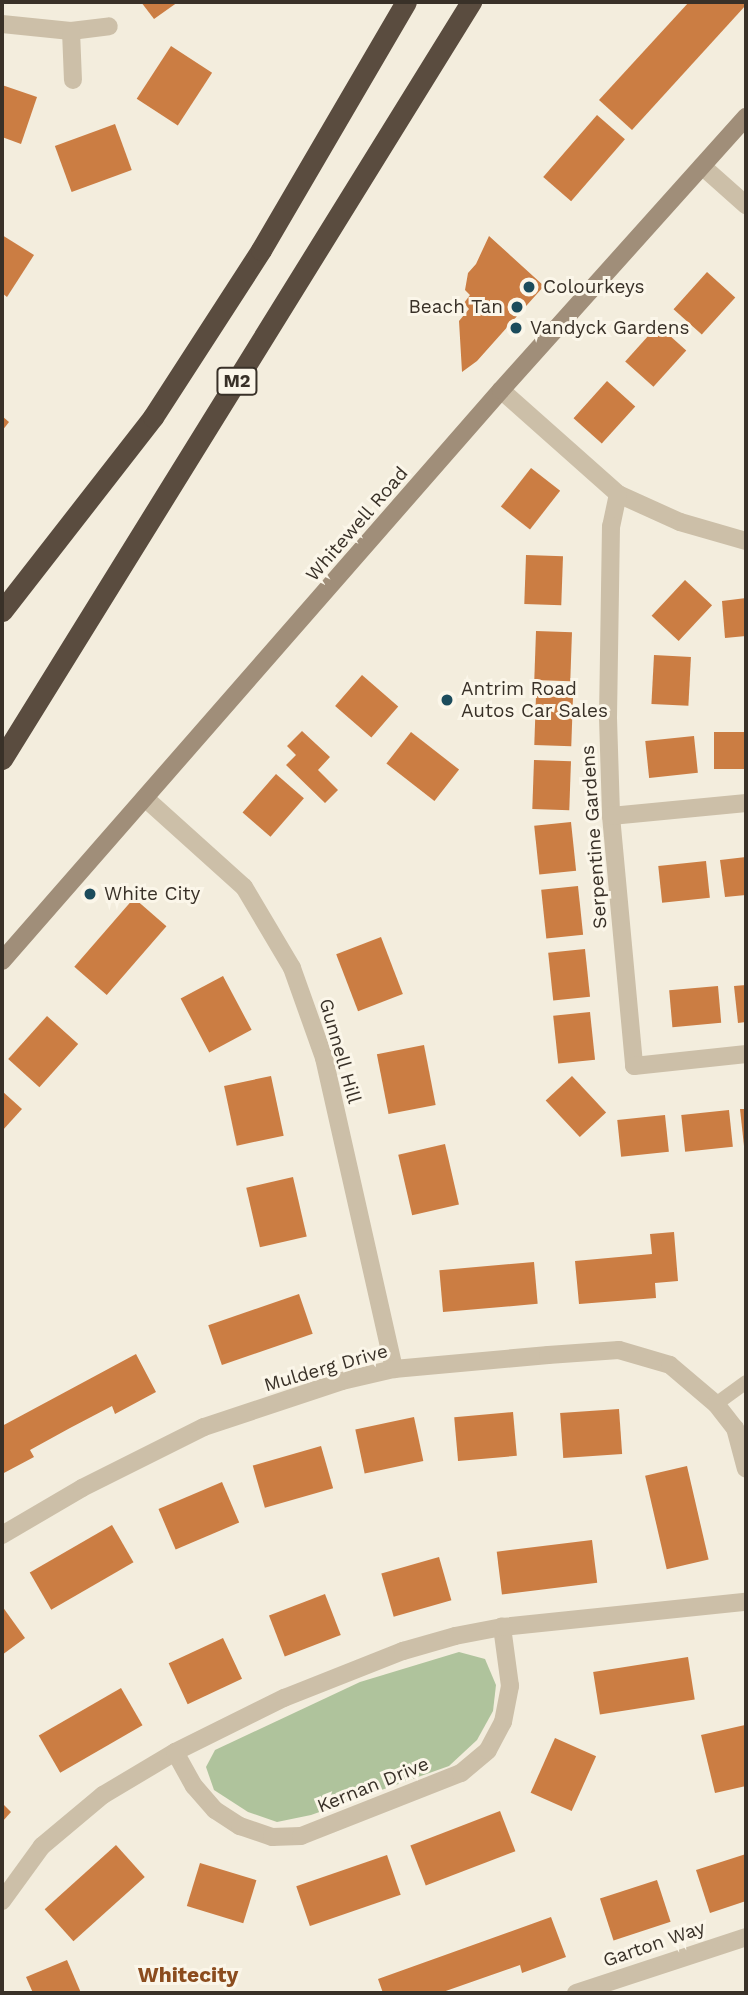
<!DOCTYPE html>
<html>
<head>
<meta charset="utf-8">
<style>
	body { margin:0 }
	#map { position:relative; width:748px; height:1995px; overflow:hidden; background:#f3eddd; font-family:"Work Sans",sans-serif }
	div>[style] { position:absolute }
	.green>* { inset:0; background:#afc39c }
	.building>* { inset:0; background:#cb7d43; transform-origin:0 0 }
	.lane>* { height:14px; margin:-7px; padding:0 7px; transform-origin:7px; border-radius:7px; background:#ccbfa8 }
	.street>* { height:18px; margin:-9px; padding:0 9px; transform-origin:9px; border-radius:9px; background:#ccbfa8 }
	.secondary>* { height:18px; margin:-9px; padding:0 9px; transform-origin:9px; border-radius:9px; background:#a08e79 }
	.highway>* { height:21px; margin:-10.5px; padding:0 10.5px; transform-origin:10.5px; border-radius:10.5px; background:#5a4c3f }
	.dots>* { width:19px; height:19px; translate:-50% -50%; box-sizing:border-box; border:4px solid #fbf6e9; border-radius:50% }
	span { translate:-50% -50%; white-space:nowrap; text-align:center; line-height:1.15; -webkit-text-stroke:6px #fbf6e9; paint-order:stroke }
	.shield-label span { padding:2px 5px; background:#fbf6e9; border:2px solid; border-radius:5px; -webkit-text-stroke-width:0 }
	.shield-label { font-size:18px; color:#393128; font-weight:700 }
	.poi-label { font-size:19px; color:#393128 }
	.left { translate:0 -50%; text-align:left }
	.right { translate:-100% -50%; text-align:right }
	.street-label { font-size:19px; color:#393128 }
	.neighbourhood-label { font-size:21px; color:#8b4c1e; font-weight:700 }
	.frame { position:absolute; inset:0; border:4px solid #393128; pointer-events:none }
</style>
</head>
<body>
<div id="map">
	<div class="green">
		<div style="clip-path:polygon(459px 1652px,485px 1659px,496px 1685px,493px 1711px,477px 1740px,449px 1766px,311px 1815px,277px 1822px,248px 1812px,214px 1790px,206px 1767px,215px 1750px,360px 1682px)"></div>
	</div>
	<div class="building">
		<div style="clip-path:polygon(141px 2px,178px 2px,154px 19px)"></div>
		<div style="clip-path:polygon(689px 2px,746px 2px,746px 5px,632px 130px,599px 100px)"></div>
		<div style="left:171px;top:46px;width:49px;height:63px;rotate:33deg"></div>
		<div style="clip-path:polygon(2px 85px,37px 97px,21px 144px,2px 137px)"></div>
		<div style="left:597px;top:115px;width:37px;height:82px;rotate:41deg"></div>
		<div style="left:115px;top:124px;width:49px;height:64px;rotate:70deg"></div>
		<div style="clip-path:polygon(2px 235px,34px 255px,7px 297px,2px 293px)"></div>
		<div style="clip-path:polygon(489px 236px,544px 286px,477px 361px,462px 372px,459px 321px,469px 309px,464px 303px,470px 295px,465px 290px,468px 273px,476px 264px)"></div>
		<div style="left:707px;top:272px;width:38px;height:50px;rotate:42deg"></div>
		<div style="left:658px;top:325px;width:38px;height:49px;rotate:42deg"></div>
		<div style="left:607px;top:381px;width:38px;height:50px;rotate:42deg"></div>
		<div style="clip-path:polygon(2px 416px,9px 422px,2px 431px)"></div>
		<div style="left:531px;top:468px;width:37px;height:49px;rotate:38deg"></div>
		<div style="left:526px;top:555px;width:37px;height:49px;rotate:2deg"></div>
		<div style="left:685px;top:580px;width:37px;height:49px;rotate:43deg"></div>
		<div style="clip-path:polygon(746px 598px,746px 636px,725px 638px,722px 601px)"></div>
		<div style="left:536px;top:631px;width:36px;height:49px;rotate:2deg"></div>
		<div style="left:654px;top:655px;width:37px;height:49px;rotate:3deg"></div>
		<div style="left:362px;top:675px;width:48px;height:41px;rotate:41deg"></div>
		<div style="left:536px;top:696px;width:37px;height:49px;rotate:2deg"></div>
		<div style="clip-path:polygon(302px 731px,330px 757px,318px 770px,338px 790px,325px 803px,286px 765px,296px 755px,287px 746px)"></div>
		<div style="left:411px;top:732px;width:61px;height:40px;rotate:38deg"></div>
		<div style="left:746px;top:732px;width:37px;height:32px;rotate:90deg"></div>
		<div style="left:694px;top:736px;width:37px;height:49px;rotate:84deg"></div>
		<div style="left:534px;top:760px;width:37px;height:49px;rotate:2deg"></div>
		<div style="left:276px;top:774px;width:37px;height:51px;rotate:41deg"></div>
		<div style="left:571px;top:822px;width:49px;height:37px;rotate:84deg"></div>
		<div style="clip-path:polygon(746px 857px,746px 895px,725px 897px,720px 860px)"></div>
		<div style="left:706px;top:861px;width:37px;height:48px;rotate:84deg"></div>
		<div style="left:578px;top:886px;width:49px;height:37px;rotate:84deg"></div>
		<div style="left:134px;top:898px;width:43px;height:91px;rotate:41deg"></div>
		<div style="left:381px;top:937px;width:61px;height:48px;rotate:69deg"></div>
		<div style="left:585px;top:949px;width:48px;height:37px;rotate:84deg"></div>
		<div style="left:223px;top:976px;width:61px;height:48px;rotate:62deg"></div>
		<div style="clip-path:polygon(746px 985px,746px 1022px,738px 1023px,734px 986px)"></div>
		<div style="left:718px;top:986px;width:37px;height:49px;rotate:85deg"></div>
		<div style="left:590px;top:1012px;width:48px;height:37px;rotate:84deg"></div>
		<div style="left:47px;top:1016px;width:42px;height:58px;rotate:42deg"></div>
		<div style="left:424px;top:1045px;width:61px;height:48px;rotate:79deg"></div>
		<div style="left:271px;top:1076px;width:61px;height:48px;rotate:78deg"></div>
		<div style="left:572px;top:1076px;width:50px;height:36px;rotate:47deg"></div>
		<div style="clip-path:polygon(2px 1091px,22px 1109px,2px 1131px)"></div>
		<div style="clip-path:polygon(740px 1109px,746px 1109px,746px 1146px,744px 1146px)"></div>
		<div style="left:729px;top:1110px;width:37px;height:48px;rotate:84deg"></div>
		<div style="left:665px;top:1115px;width:37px;height:48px;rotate:84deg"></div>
		<div style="left:445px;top:1144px;width:62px;height:48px;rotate:77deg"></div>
		<div style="left:293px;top:1177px;width:61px;height:48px;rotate:77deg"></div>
		<div style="clip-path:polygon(674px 1232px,678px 1281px,655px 1283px,656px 1298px,579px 1304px,575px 1261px,652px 1254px,650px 1234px)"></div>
		<div style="left:534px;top:1262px;width:42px;height:95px;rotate:85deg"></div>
		<div style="left:299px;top:1294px;width:42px;height:96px;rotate:71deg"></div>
		<div style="clip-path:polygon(136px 1354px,156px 1392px,115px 1414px,112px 1406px,70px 1428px,30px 1450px,34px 1457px,2px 1474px,2px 1426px)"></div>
		<div style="left:619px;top:1409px;width:45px;height:59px;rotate:86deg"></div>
		<div style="left:513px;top:1412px;width:44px;height:59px;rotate:85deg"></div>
		<div style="left:414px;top:1417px;width:45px;height:60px;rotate:78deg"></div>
		<div style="left:321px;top:1446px;width:44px;height:71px;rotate:74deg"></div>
		<div style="left:687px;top:1466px;width:96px;height:43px;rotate:77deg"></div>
		<div style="left:222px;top:1482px;width:44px;height:69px;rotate:67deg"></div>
		<div style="left:112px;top:1525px;width:43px;height:95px;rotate:60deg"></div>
		<div style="left:592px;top:1540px;width:43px;height:96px;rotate:83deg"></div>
		<div style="left:439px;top:1557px;width:45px;height:60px;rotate:74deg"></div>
		<div style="left:325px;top:1594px;width:44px;height:60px;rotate:69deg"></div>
		<div style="clip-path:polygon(2px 1606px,25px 1638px,2px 1655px)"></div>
		<div style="left:223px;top:1638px;width:45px;height:60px;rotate:65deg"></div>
		<div style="left:688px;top:1657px;width:43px;height:96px;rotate:81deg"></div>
		<div style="left:121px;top:1688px;width:43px;height:95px;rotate:60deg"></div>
		<div style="clip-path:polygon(745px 1725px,746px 1786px,715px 1793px,701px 1735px)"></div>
		<div style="left:555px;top:1738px;width:45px;height:60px;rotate:24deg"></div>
		<div style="clip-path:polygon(2px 1803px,11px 1812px,2px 1822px)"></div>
		<div style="left:500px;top:1811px;width:43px;height:96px;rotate:69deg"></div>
		<div style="left:116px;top:1845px;width:43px;height:96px;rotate:48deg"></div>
		<div style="clip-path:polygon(746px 1854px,746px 1901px,710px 1913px,696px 1870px)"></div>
		<div style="left:387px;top:1855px;width:42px;height:96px;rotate:71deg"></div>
		<div style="left:200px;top:1863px;width:59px;height:45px;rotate:17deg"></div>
		<div style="left:657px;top:1880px;width:44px;height:60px;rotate:72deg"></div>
		<div style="clip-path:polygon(551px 1917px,566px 1957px,522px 1973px,520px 1965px,440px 1993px,383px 1993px,378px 1979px)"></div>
		<div style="clip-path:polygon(67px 1960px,81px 1993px,33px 1993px,26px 1977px)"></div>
	</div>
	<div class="lane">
		<div style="left:716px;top:1404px;width:37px;rotate:-36deg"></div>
	</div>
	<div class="street">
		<div style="left:2px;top:24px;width:69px;rotate:5.8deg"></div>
		<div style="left:71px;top:31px;width:38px;rotate:-7deg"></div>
		<div style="left:71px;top:31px;width:49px;rotate:87.7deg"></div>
		<div style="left:702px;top:166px;width:59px;rotate:41.6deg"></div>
		<div style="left:501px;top:390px;width:157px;rotate:41.6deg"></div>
		<div style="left:618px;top:494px;width:68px;rotate:24.3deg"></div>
		<div style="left:680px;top:522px;width:69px;rotate:16.1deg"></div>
		<div style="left:618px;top:494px;width:33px;rotate:102deg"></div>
		<div style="left:611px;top:526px;width:192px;rotate:90.9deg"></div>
		<div style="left:608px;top:718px;width:98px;rotate:88.2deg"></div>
		<div style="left:611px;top:816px;width:251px;rotate:84.7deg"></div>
		<div style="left:634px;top:1066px;width:113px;rotate:-6.1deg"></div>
		<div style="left:145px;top:798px;width:133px;rotate:42deg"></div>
		<div style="left:244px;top:887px;width:94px;rotate:59.3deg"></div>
		<div style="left:292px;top:968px;width:96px;rotate:70.4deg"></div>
		<div style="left:324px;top:1058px;width:319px;rotate:77.3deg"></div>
		<div style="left:611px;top:816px;width:136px;rotate:-5.5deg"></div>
		<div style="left:2px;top:1535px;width:93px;rotate:-30.4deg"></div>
		<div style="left:82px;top:1488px;width:136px;rotate:-26.6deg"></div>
		<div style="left:204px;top:1427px;width:145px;rotate:-18.4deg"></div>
		<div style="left:342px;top:1381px;width:53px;rotate:-13deg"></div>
		<div style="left:394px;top:1369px;width:155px;rotate:-5.2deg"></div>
		<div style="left:548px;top:1355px;width:71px;rotate:-4deg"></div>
		<div style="left:619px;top:1350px;width:53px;rotate:16.4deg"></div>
		<div style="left:670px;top:1365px;width:60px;rotate:40.3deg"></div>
		<div style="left:716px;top:1404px;width:31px;rotate:52deg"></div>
		<div style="left:735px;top:1428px;width:42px;rotate:75deg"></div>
		<div style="left:175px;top:1752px;width:39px;rotate:61deg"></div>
		<div style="left:194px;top:1786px;width:32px;rotate:49deg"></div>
		<div style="left:215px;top:1810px;width:30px;rotate:33deg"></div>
		<div style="left:240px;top:1826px;width:34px;rotate:19deg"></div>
		<div style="left:272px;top:1837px;width:29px;rotate:-2deg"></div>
		<div style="left:301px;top:1836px;width:172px;rotate:-21.5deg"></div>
		<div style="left:461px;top:1773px;width:35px;rotate:-40deg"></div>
		<div style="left:488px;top:1750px;width:32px;rotate:-62deg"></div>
		<div style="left:503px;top:1722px;width:37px;rotate:-79deg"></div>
		<div style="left:510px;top:1686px;width:60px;rotate:-97.7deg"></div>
		<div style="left:2px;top:1901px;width:68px;rotate:-54deg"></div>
		<div style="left:42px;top:1846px;width:80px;rotate:-39.9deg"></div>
		<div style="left:103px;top:1795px;width:84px;rotate:-30.8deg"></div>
		<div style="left:175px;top:1752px;width:122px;rotate:-26.4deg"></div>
		<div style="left:284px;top:1698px;width:128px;rotate:-21.6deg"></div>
		<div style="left:403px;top:1651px;width:54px;rotate:-16.1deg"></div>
		<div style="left:455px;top:1636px;width:48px;rotate:-10.8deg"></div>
		<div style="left:502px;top:1627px;width:245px;rotate:-5.9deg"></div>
		<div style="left:576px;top:1993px;width:179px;rotate:-18.2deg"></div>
	</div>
	<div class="secondary">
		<div style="left:2px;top:961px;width:758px;rotate:-48.85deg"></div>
		<div style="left:501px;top:390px;width:367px;rotate:-48.1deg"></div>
	</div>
	<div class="highway">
		<div style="left:2px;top:611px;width:246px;rotate:-52.1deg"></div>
		<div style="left:153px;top:417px;width:199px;rotate:-57.1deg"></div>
		<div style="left:261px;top:250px;width:287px;rotate:-59.7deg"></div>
		<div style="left:2px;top:759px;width:891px;rotate:-58.22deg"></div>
	</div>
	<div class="dots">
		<div style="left:529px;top:287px;background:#1c4c5c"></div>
		<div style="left:517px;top:307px;background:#1c4c5c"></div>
		<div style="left:516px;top:328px;background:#1c4c5c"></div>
		<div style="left:447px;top:700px;background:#1c4c5c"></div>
		<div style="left:90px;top:894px;background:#1c4c5c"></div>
	</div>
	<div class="shield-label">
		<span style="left:237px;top:381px">M2</span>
	</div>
	<div class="poi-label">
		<span class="left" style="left:543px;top:287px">Colourkeys</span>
		<span class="right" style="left:503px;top:307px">Beach Tan</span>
		<span class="left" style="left:530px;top:328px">Vandyck Gardens</span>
		<span class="left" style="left:461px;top:700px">Antrim Road<br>Autos Car Sales</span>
		<span class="left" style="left:104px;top:894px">White City</span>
	</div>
	<div class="street-label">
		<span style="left:357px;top:524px;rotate:-49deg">Whitewell Road</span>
		<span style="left:594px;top:837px;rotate:-94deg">Serpentine Gardens</span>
		<span style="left:340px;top:1051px;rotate:74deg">Gunnell Hill</span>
		<span style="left:326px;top:1368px;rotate:-16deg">Mulderg Drive</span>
		<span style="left:373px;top:1785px;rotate:-22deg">Kernan Drive</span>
		<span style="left:654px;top:1944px;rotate:-19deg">Garton Way</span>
	</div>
	<div class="neighbourhood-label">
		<span style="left:188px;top:1975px">Whitecity</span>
	</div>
	<div class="frame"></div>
</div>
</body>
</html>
